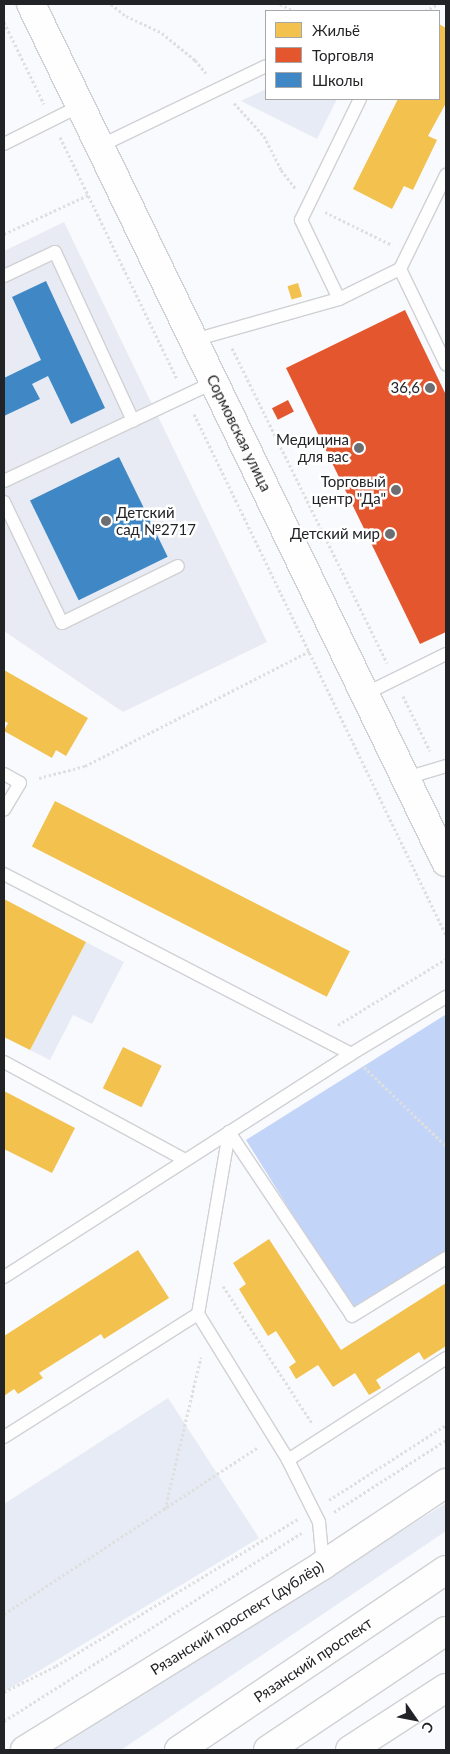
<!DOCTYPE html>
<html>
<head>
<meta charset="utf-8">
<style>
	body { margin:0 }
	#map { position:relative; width:450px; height:1754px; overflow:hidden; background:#f9fafd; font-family:Lato,sans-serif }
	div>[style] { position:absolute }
	.built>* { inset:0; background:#e8ebf3 }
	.green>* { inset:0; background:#e6ebf5 }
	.forest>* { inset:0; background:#c3d4f9 }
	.homes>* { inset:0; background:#f2c14e; transform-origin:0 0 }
	.shops>* { inset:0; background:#e4572e; transform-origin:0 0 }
	.schools>* { inset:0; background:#3f88c5; transform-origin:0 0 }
	.path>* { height:3px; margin-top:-1.5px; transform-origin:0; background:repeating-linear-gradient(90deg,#dfdfdf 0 2.5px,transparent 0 5px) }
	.roads { filter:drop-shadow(1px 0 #d0d1d4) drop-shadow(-1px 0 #d0d1d4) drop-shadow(0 1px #d0d1d4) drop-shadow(0 -1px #d0d1d4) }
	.lane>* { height:12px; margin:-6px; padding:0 6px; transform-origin:6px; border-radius:6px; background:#fefeff }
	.secondary>* { height:28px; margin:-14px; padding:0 14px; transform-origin:14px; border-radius:14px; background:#fefeff }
	.primary>* { height:28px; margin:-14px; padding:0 14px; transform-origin:14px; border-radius:14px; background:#fefeff }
	.dots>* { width:14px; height:14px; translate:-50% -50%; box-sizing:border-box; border:2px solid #fff; border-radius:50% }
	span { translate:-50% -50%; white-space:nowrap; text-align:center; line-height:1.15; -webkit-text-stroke:5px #fff; paint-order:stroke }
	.poi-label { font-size:15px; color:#222326 }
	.right { translate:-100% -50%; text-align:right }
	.left { translate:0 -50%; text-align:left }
	.street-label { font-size:15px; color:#222326 }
	.frame { position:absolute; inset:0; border:5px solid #222326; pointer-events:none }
	.legend { position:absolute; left:265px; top:10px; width:175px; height:90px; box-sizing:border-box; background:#fff; border:1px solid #a7a7a8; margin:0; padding:6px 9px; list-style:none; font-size:15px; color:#222326 }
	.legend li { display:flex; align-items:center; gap:10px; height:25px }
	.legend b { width:25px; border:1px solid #a7a7a8 }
	.north { position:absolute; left:390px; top:1694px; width:50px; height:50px; -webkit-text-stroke:4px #fff; paint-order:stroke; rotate:123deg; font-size:14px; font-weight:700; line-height:20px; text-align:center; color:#222326 }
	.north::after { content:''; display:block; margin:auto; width:18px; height:22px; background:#222326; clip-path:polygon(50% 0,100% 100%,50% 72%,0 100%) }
</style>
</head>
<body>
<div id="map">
	<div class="built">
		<div style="clip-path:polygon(64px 222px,267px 642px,123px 712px,4px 631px,4px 251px)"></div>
	</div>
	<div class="green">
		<div style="clip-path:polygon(266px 89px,266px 99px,337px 99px,317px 139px,241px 101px)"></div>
		<div style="clip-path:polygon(86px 942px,124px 962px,92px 1024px,73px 1015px,50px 1060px,30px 1050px)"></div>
		<div style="clip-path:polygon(168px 1398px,259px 1538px,4px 1692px,4px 1504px)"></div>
		<div style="clip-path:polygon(446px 1503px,446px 1531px,121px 1750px,53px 1750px)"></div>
	</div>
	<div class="forest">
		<div style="clip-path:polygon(445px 1015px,446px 1252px,353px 1311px,246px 1140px)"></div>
	</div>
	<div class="homes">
		<div style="clip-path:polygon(439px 24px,446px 28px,446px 103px,428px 136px,437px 140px,413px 190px,404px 186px,392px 209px,353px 189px,398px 99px,439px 99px)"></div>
		<div style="left:298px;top:283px;width:14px;height:11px;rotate:73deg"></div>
		<div style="clip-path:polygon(4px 670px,88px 718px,66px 756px,56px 750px,52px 758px,4px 731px,8px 723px,4px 721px)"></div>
		<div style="left:55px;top:801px;width:331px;height:51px;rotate:27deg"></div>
		<div style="clip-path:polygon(4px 899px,86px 942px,30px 1050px,4px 1037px)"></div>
		<div style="left:123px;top:1047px;width:43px;height:46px;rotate:26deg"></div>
		<div style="clip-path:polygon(4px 1091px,75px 1128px,52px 1173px,4px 1149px)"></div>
		<div style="clip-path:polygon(269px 1239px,341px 1350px,446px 1283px,446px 1346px,424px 1360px,419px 1352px,376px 1380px,381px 1388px,369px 1395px,355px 1373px,333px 1387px,318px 1365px,296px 1379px,289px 1367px,296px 1362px,276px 1331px,268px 1336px,250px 1307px,239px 1289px,246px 1284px,233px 1263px)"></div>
		<div style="clip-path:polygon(138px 1250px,169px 1298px,104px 1339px,101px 1334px,39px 1373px,43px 1378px,18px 1394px,14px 1389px,4px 1396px,4px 1336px)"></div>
	</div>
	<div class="shops">
		<div style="clip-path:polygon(405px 310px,446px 395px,446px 632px,420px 644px,286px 368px)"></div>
		<div style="left:288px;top:400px;width:13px;height:18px;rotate:63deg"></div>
	</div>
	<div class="schools">
		<div style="clip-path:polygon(46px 281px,105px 408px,71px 424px,48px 376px,32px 384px,40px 399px,4px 416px,4px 378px,41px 360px,12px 297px)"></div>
		<div style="left:119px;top:457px;width:111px;height:99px;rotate:64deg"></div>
	</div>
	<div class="path">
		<div style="left:111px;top:4px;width:19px;rotate:39deg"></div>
		<div style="left:126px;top:16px;width:40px;rotate:25deg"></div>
		<div style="left:162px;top:33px;width:43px;rotate:39.3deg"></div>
		<div style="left:195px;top:60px;width:17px;rotate:50deg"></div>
		<div style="left:280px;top:4px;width:16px;rotate:27deg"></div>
		<div style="left:425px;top:11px;width:15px;rotate:-28deg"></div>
		<div style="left:4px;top:22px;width:91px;rotate:64deg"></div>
		<div style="left:234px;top:103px;width:45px;rotate:47.7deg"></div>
		<div style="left:264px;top:136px;width:38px;rotate:63deg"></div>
		<div style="left:281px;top:170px;width:24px;rotate:52deg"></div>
		<div style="left:60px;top:137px;width:269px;rotate:64.2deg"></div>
		<div style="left:325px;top:212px;width:75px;rotate:26.2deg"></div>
		<div style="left:4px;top:234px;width:93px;rotate:-24.9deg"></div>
		<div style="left:232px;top:348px;width:351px;rotate:63.8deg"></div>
		<div style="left:194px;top:414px;width:579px;rotate:64.19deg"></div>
		<div style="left:403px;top:696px;width:61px;rotate:63.9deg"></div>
		<div style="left:39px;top:778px;width:48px;rotate:-14.6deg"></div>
		<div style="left:85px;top:766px;width:253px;rotate:-27.1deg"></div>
		<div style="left:338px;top:1025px;width:127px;rotate:-31.4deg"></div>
		<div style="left:364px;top:1067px;width:114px;rotate:43.9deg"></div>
		<div style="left:223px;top:1286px;width:163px;rotate:57deg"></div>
		<div style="left:329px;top:1500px;width:139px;rotate:-32.7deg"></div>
		<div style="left:165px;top:1509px;width:156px;rotate:-76.7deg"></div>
		<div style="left:334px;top:1512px;width:133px;rotate:-32.7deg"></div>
		<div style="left:4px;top:1614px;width:304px;rotate:-33.3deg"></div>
		<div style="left:4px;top:1692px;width:58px;rotate:-26.6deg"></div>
		<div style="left:56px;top:1666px;width:283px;rotate:-31.3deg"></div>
		<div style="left:4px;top:1721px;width:352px;rotate:-32.3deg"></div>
	</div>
	<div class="roads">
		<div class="lane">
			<div style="left:4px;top:144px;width:85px;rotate:-26.6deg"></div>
			<div style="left:100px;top:146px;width:184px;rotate:-25.7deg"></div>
			<div style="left:400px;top:269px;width:106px;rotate:64.2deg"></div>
			<div style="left:4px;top:276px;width:56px;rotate:-25.2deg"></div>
			<div style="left:55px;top:252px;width:186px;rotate:65.2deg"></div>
			<div style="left:339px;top:299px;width:88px;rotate:-115.7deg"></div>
			<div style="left:301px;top:220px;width:135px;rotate:-64deg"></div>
			<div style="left:194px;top:340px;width:151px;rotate:-15.8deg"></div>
			<div style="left:339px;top:299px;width:68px;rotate:-26.2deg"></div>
			<div style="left:400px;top:269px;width:105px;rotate:-63.9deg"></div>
			<div style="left:4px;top:481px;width:232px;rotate:-25.2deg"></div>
			<div style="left:4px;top:502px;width:134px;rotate:64.4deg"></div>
			<div style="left:62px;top:623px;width:129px;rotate:-26.2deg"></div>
			<div style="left:365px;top:694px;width:90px;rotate:-26.3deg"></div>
			<div style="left:4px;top:774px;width:18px;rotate:29deg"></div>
			<div style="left:20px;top:783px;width:31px;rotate:121deg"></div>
			<div style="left:406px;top:778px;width:42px;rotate:-16.7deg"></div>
			<div style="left:4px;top:874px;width:391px;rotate:27.4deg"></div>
			<div style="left:4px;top:1062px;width:206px;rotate:28.4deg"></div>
			<div style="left:4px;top:1277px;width:412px;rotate:-32.7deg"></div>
			<div style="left:351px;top:1054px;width:111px;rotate:-31deg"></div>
			<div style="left:198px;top:1314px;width:185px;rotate:-80.3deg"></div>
			<div style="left:229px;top:1132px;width:221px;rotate:56.2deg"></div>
			<div style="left:352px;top:1316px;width:110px;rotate:-31.7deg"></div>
			<div style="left:4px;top:1437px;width:230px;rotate:-32.4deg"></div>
			<div style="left:198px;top:1314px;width:172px;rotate:58.3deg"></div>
			<div style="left:288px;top:1460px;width:188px;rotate:-32.8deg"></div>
			<div style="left:288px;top:1460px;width:69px;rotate:63.4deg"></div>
			<div style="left:319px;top:1522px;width:43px;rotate:84.7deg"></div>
		</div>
		<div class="secondary">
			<div style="left:31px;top:4px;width:953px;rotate:64.19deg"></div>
			<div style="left:25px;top:1750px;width:351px;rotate:-31.8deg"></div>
			<div style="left:323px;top:1565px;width:148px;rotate:-33.7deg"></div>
			<div style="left:350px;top:1750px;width:114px;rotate:-32.9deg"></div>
		</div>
		<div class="primary">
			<div style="left:179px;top:1750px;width:322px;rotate:-34deg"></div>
			<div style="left:268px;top:1750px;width:214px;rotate:-33.8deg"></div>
		</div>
	</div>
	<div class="dots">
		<div style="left:430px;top:388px;background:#6d6e71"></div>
		<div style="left:359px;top:448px;background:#6d6e71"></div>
		<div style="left:396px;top:490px;background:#6d6e71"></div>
		<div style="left:106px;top:521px;background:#6d6e71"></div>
		<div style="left:390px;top:534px;background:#6d6e71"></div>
	</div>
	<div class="poi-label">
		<span class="right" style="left:420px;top:388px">36,6</span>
		<span class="right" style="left:349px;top:448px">Медицина<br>для вас</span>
		<span class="right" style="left:386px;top:490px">Торговый<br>центр "Да"</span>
		<span class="left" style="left:116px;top:521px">Детский<br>сад №2717</span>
		<span class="right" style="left:380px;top:534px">Детский мир</span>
	</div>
	<div class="street-label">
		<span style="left:239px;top:433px;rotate:64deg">Сормовская улица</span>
		<span style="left:237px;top:1618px;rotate:-32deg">Рязанский проспект (дублёр)</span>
		<span style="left:313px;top:1660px;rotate:-34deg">Рязанский проспект</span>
	</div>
	<div class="frame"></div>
	<ul class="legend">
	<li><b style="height:14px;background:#f2c14e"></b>Жильё</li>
	<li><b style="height:14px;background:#e4572e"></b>Торговля</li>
	<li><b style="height:14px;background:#3f88c5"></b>Школы</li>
	</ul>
	<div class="north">С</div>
</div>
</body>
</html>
